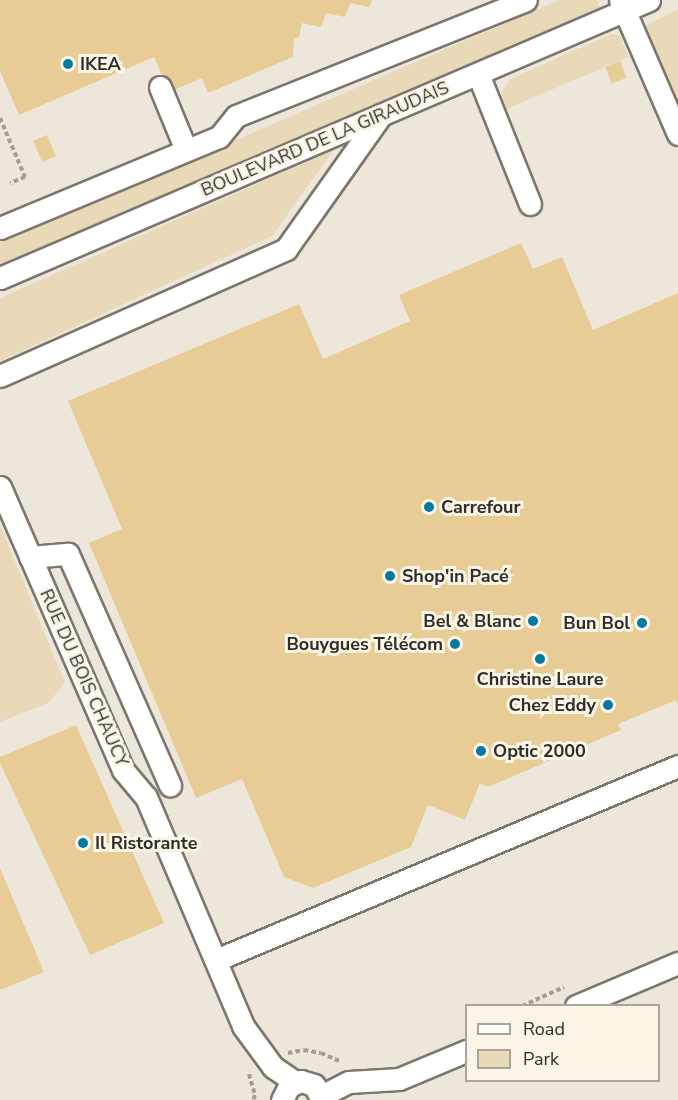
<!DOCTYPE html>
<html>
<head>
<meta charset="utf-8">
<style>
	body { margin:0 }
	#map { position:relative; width:678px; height:1100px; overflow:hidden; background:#ede7db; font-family:"Nunito Sans",sans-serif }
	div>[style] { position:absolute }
	.green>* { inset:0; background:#e9d9b8 }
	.building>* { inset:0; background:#e7cd95; transform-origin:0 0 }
	.path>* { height:4px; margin-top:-2px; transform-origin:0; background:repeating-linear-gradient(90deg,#a19d94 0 4.5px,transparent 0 7.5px) }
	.roads { filter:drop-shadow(2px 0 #7c776c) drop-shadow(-2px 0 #7c776c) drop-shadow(0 2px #7c776c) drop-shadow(0 -2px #7c776c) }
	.minor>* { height:21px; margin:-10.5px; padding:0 10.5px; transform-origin:10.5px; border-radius:10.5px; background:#fff }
	.dots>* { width:16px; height:16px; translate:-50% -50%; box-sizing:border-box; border:3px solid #fbf5e8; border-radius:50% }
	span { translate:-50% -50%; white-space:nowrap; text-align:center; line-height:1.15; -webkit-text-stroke:6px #fbf5e8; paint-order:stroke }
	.poi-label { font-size:18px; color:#302e29; font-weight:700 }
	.left { translate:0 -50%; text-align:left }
	.right { translate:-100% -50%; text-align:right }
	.street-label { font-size:18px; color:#302e29 }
	.legend { position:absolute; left:465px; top:1004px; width:195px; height:78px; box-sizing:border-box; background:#fbf5e8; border:2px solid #aaa59c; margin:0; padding:8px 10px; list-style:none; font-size:18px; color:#302e29 }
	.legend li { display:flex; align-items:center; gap:12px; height:30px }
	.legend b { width:30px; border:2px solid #aaa59c }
</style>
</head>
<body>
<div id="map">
	<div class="green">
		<div style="clip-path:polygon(559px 0,597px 0,602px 13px,0 269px,0 242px)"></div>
		<div style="clip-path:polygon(678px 9px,678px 105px,645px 26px)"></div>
		<div style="clip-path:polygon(611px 34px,619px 35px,629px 57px,504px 110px,502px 92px,510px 79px)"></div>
		<div style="clip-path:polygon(334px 150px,272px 236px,0 361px,0 298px)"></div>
		<div style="clip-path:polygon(0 525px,65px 683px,48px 703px,0 722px)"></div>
	</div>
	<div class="building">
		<div style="clip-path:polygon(0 0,372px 0,369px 7px,350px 3px,345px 17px,326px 13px,321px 27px,302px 23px,299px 37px,294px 39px,293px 57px,208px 93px,202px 78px,169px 92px,154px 57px,19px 115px,0 71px)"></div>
		<div style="left:620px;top:61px;width:18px;height:16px;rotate:68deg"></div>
		<div style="left:47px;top:135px;width:23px;height:15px;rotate:67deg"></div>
		<div style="clip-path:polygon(521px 243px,533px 269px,562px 257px,593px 330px,678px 293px,678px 705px,676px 700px,628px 720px,618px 724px,621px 730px,488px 787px,480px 783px,465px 820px,428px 805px,411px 847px,313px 888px,284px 877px,242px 779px,196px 798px,89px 543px,122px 529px,68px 401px,299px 304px,323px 359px,410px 321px,399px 295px)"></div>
		<div style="clip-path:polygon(76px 725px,164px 923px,90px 955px,0 763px,0 757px)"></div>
		<div style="clip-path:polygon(0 868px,44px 972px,0 990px)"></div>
	</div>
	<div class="path">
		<div style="left:0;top:118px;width:64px;rotate:67deg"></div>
		<div style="left:25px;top:177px;width:16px;rotate:158deg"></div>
		<div style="left:522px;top:1006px;width:46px;rotate:-24.3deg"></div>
		<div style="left:288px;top:1053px;width:16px;rotate:-11deg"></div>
		<div style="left:304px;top:1050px;width:17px;rotate:10deg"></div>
		<div style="left:321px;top:1053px;width:22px;rotate:24deg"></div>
		<div style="left:249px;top:1074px;width:22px;rotate:74deg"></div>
		<div style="left:255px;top:1095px;width:5px;rotate:112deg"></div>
	</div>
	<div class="roads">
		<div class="minor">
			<div style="left:620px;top:0;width:146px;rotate:66.6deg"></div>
			<div style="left:478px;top:74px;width:140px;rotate:68.2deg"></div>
			<div style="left:160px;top:87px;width:68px;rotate:67.6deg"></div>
			<div style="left:0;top:228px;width:237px;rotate:-22.6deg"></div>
			<div style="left:219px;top:137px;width:27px;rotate:-51deg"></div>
			<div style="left:236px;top:116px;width:312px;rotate:-21.8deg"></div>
			<div style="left:0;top:278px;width:706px;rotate:-23.19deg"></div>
			<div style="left:0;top:376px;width:313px;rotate:-23.9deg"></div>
			<div style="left:286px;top:249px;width:164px;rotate:-54.7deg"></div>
			<div style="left:0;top:487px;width:309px;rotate:66.5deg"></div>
			<div style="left:123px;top:770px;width:35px;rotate:50deg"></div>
			<div style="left:146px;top:797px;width:249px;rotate:67deg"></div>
			<div style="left:243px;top:1026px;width:51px;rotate:53.8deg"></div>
			<div style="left:273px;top:1067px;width:27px;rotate:34deg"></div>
			<div style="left:30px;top:557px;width:38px;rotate:-5deg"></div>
			<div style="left:68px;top:554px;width:253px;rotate:66.2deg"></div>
			<div style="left:216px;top:960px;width:501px;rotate:-22.78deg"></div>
			<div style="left:576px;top:1006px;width:111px;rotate:-22.9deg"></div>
			<div style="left:321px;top:1096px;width:31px;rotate:-27deg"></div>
			<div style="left:349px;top:1082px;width:50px;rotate:-3.4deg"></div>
			<div style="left:399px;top:1079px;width:73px;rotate:-22.7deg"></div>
			<div style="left:282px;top:1100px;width:16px;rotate:-63deg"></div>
			<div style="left:289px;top:1086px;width:13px;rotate:-23deg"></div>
			<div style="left:301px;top:1081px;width:14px;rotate:17deg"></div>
			<div style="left:314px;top:1085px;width:17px;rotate:62deg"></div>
		</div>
	</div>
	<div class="dots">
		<div style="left:68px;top:64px;background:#037aa2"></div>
		<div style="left:429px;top:507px;background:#037aa2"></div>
		<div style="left:390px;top:576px;background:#037aa2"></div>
		<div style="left:533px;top:621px;background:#037aa2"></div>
		<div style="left:642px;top:623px;background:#037aa2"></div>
		<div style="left:455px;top:644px;background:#037aa2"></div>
		<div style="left:540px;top:659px;background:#037aa2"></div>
		<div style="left:608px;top:705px;background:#037aa2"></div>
		<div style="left:481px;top:751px;background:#037aa2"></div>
		<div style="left:83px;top:843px;background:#037aa2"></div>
	</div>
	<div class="poi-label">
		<span class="left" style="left:80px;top:64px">IKEA</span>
		<span class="left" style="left:441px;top:507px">Carrefour</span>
		<span class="left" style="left:402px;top:576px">Shop'in Pacé</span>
		<span class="right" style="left:521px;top:621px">Bel &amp; Blanc</span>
		<span class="right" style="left:630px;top:623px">Bun Bol</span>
		<span class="right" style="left:443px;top:644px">Bouygues Télécom</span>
		<span style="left:540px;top:679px">Christine Laure</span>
		<span class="right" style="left:596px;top:705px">Chez Eddy</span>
		<span class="left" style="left:493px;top:751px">Optic 2000</span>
		<span class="left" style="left:95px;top:843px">Il Ristorante</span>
	</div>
	<div class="street-label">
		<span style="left:325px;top:139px;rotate:-23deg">BOULEVARD DE LA GIRAUDAIS</span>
		<span style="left:84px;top:678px;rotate:66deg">RUE DU BOIS CHAUCY</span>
	</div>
	<ul class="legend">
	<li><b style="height:8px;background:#fff"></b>Road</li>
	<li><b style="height:16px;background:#e9d9b8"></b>Park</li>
	</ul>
</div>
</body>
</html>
